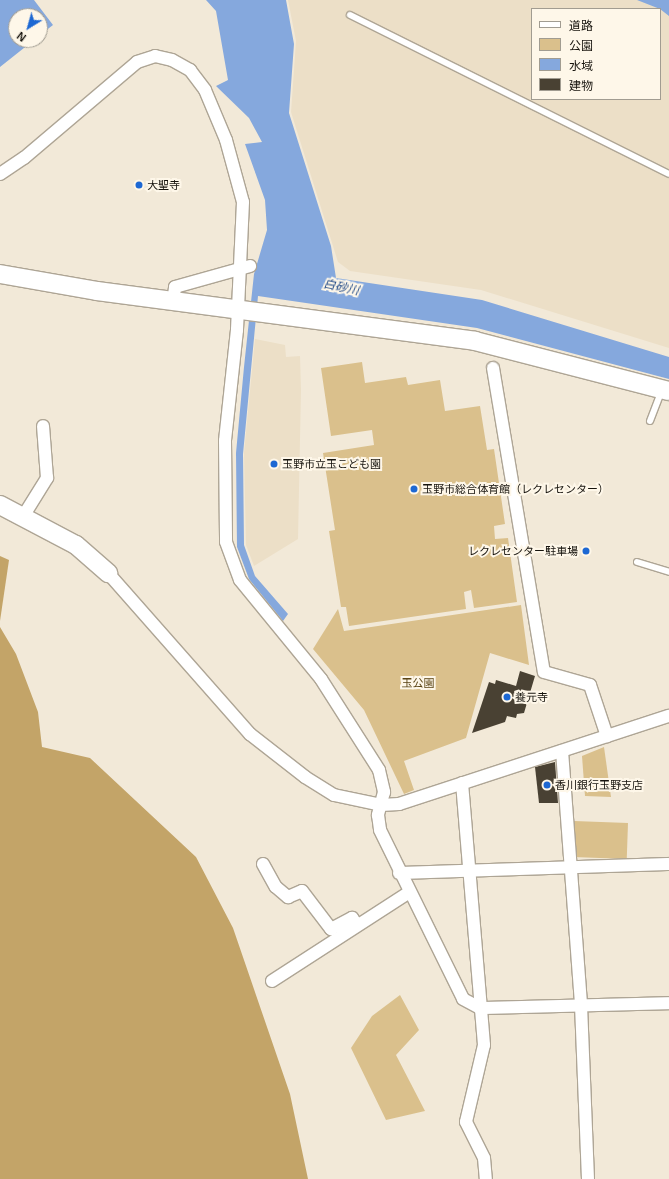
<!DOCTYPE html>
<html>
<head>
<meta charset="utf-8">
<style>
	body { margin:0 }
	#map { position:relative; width:669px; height:1179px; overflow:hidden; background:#f2e9d8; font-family:Arial,"Noto Sans JP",sans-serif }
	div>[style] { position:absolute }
	.built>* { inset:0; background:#ecdfc7 }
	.green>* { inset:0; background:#dac08c; transform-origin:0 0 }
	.forest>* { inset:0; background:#c3a468 }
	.water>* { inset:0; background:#85a8dd }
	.building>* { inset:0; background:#494133 }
	.roads { filter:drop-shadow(1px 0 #aea595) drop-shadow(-1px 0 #aea595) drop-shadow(0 1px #aea595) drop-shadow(0 -1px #aea595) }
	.lane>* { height:6px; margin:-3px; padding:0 3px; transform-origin:3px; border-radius:3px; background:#fff }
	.street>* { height:12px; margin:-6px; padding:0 6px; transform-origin:6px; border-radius:6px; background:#fff }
	.secondary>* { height:18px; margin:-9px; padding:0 9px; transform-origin:9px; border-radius:9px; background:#fff }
	.dots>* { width:11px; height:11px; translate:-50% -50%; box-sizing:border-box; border:2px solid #fef7e9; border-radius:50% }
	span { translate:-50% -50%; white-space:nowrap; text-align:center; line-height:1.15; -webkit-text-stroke:4px #fef7e9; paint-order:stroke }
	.poi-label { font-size:11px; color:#16130d }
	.left { translate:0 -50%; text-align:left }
	.right { translate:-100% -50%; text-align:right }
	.park-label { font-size:11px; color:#5a4414 }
	.water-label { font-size:12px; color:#1b4585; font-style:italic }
	.legend { position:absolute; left:531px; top:8px; width:130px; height:92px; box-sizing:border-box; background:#fef7e9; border:1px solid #a19c91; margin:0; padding:5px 7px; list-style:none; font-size:12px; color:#16130d }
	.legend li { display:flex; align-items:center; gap:8px; height:20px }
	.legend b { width:20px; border:1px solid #a19c91 }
	.north { position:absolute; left:8px; top:8px; width:40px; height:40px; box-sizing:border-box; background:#fef7e9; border:1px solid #a19c91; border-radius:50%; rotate:217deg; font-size:11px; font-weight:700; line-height:16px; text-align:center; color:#16130d }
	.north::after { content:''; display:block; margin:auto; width:14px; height:18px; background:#1d68d3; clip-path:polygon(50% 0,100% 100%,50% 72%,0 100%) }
</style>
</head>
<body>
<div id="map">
	<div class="built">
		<div style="clip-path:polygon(evenodd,288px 0,669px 0,669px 348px,481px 290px,350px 271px,338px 262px,291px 112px,296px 41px,288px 0,532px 9px,660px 9px,660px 99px,532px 99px,532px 9px)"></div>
		<div style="clip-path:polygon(255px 339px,285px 345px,286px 357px,300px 356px,301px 390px,298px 539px,254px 566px,246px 545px,244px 453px)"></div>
	</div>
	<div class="green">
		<div style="clip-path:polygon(362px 362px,365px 383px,406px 377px,408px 385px,440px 380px,445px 411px,480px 406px,487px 450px,494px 449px,505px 524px,494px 526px,495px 539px,508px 538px,517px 602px,474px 608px,471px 590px,464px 592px,466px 609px,349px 626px,346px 607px,341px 607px,329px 531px,335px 530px,323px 453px,374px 445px,372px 430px,331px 436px,321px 368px)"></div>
		<div style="clip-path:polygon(521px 605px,529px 665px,490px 653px,466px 738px,404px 761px,414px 790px,404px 794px,364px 710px,313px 649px,338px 609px,344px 631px)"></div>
		<div style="clip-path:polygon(604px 747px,611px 797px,585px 796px,582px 756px)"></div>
		<div style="left:628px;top:823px;width:36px;height:54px;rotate:92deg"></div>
		<div style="clip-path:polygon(400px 995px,419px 1030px,396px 1055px,425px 1111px,386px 1120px,351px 1048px,372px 1016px)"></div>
	</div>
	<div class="forest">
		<div style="clip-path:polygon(0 556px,9px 560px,0 621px)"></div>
		<div style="clip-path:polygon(0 627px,16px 654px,38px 712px,42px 747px,90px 758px,196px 857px,233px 928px,290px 1094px,308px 1179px,0 1179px)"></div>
	</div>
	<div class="water">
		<div style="clip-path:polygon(0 0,34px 0,53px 25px,40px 35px,40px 16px,16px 16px,16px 40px,34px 40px,0 67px)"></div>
		<div style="clip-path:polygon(206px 0,286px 0,294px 44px,289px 113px,331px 246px,336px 278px,482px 300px,669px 357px,669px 379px,477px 328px,258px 296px,243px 454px,244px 545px,255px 576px,288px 614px,283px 621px,249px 579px,237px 547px,236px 453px,244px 367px,254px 274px,267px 230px,265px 200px,245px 144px,262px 142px,249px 118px,216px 86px,228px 80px,216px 11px)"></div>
		<div style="clip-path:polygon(637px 0,669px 0,669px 16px,660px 9px)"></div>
	</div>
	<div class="building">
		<div style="clip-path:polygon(520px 671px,535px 676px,524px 713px,517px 714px,516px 718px,507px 716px,505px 722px,472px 733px,489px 682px,495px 684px,496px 680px,516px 686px)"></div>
		<div style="clip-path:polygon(555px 762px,558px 803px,539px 803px,535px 767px)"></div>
	</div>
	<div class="roads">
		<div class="lane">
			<div style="left:350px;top:15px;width:356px;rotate:26.5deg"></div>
			<div style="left:650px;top:421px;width:33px;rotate:-69deg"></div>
			<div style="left:637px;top:562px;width:34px;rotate:17deg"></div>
		</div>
		<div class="street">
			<div style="left:0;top:174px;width:29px;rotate:-34deg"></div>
			<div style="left:24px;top:158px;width:148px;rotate:-40.3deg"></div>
			<div style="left:137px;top:62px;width:19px;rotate:-18deg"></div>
			<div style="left:155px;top:56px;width:17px;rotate:13deg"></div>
			<div style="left:172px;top:60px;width:21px;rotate:29deg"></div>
			<div style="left:190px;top:70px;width:25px;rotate:53deg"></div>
			<div style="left:205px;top:90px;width:54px;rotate:67.2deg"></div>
			<div style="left:226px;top:140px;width:64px;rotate:74.7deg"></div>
			<div style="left:243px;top:202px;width:128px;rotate:92.7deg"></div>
			<div style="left:237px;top:330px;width:112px;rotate:96.2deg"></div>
			<div style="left:225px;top:441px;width:101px;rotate:89.4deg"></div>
			<div style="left:226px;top:542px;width:40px;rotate:69.8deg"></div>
			<div style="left:240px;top:580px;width:128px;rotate:50.7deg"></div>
			<div style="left:321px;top:679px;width:108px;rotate:57.5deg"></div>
			<div style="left:379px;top:770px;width:23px;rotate:77deg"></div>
			<div style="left:384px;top:792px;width:24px;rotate:105deg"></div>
			<div style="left:378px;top:815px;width:15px;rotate:82deg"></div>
			<div style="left:380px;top:830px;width:188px;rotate:63.8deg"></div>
			<div style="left:463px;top:999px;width:19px;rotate:28deg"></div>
			<div style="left:480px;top:1008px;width:189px;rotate:-1.5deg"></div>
			<div style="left:173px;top:302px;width:15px;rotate:-82deg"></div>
			<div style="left:175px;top:287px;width:78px;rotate:-15.6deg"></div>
			<div style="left:493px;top:368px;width:308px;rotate:80.5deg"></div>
			<div style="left:544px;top:672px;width:48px;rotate:15.8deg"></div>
			<div style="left:590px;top:685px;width:54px;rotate:71.6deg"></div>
			<div style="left:24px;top:515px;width:44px;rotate:-58.1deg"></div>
			<div style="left:47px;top:478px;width:52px;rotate:-94.4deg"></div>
			<div style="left:108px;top:573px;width:215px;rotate:48.6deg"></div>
			<div style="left:250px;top:734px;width:70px;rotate:38deg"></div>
			<div style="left:305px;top:777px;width:34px;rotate:32deg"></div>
			<div style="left:334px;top:795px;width:48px;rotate:12deg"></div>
			<div style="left:381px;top:805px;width:18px;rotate:-3deg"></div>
			<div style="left:399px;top:804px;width:284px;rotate:-18.1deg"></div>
			<div style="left:562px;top:751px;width:255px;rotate:85.7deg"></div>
			<div style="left:581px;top:1005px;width:174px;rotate:87.7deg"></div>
			<div style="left:462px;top:783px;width:263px;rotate:85.2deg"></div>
			<div style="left:484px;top:1045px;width:79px;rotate:103.2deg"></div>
			<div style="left:466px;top:1122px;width:40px;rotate:63.4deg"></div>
			<div style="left:484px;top:1158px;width:21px;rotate:85deg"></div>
			<div style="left:263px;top:864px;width:26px;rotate:61deg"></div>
			<div style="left:276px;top:887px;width:16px;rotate:40deg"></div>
			<div style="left:288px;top:897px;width:15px;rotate:-23deg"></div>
			<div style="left:302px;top:891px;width:48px;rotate:52.7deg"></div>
			<div style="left:331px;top:929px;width:24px;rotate:-28deg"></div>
			<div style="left:352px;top:918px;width:6px;rotate:51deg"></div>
			<div style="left:399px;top:873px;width:270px;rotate:-1.9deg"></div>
			<div style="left:272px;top:981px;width:162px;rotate:-32.9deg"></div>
		</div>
		<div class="secondary">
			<div style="left:0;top:274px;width:98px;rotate:9.9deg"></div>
			<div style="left:97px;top:291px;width:381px;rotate:7.5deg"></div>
			<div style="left:475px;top:341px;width:200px;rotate:14.5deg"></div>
			<div style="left:0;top:505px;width:86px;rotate:27.8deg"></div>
			<div style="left:76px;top:545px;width:43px;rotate:41.2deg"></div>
		</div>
	</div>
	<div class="dots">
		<div style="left:139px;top:185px;background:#1d68d3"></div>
		<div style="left:274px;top:464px;background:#1d68d3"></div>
		<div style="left:414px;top:489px;background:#1d68d3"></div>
		<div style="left:586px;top:551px;background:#1d68d3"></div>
		<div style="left:507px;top:697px;background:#1d68d3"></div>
		<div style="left:547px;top:785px;background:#1d68d3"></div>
	</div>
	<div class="poi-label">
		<span class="left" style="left:147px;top:185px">大聖寺</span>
		<span class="left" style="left:282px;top:464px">玉野市立玉こども園</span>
		<span class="left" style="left:422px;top:489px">玉野市総合体育館（レクレセンター）</span>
		<span class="right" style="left:578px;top:551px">レクレセンター駐車場</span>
		<span class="left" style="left:515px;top:697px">養元寺</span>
		<span class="left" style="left:555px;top:785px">香川銀行玉野支店</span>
	</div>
	<div class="park-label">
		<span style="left:418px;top:683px">玉公園</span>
	</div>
	<div class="water-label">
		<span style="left:341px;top:288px;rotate:12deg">白砂川</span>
	</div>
	<ul class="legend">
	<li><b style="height:5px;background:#fff"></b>道路</li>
	<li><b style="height:11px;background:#dac08c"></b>公園</li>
	<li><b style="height:11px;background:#85a8dd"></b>水域</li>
	<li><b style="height:11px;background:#494133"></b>建物</li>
	</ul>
	<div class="north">N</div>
</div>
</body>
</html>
